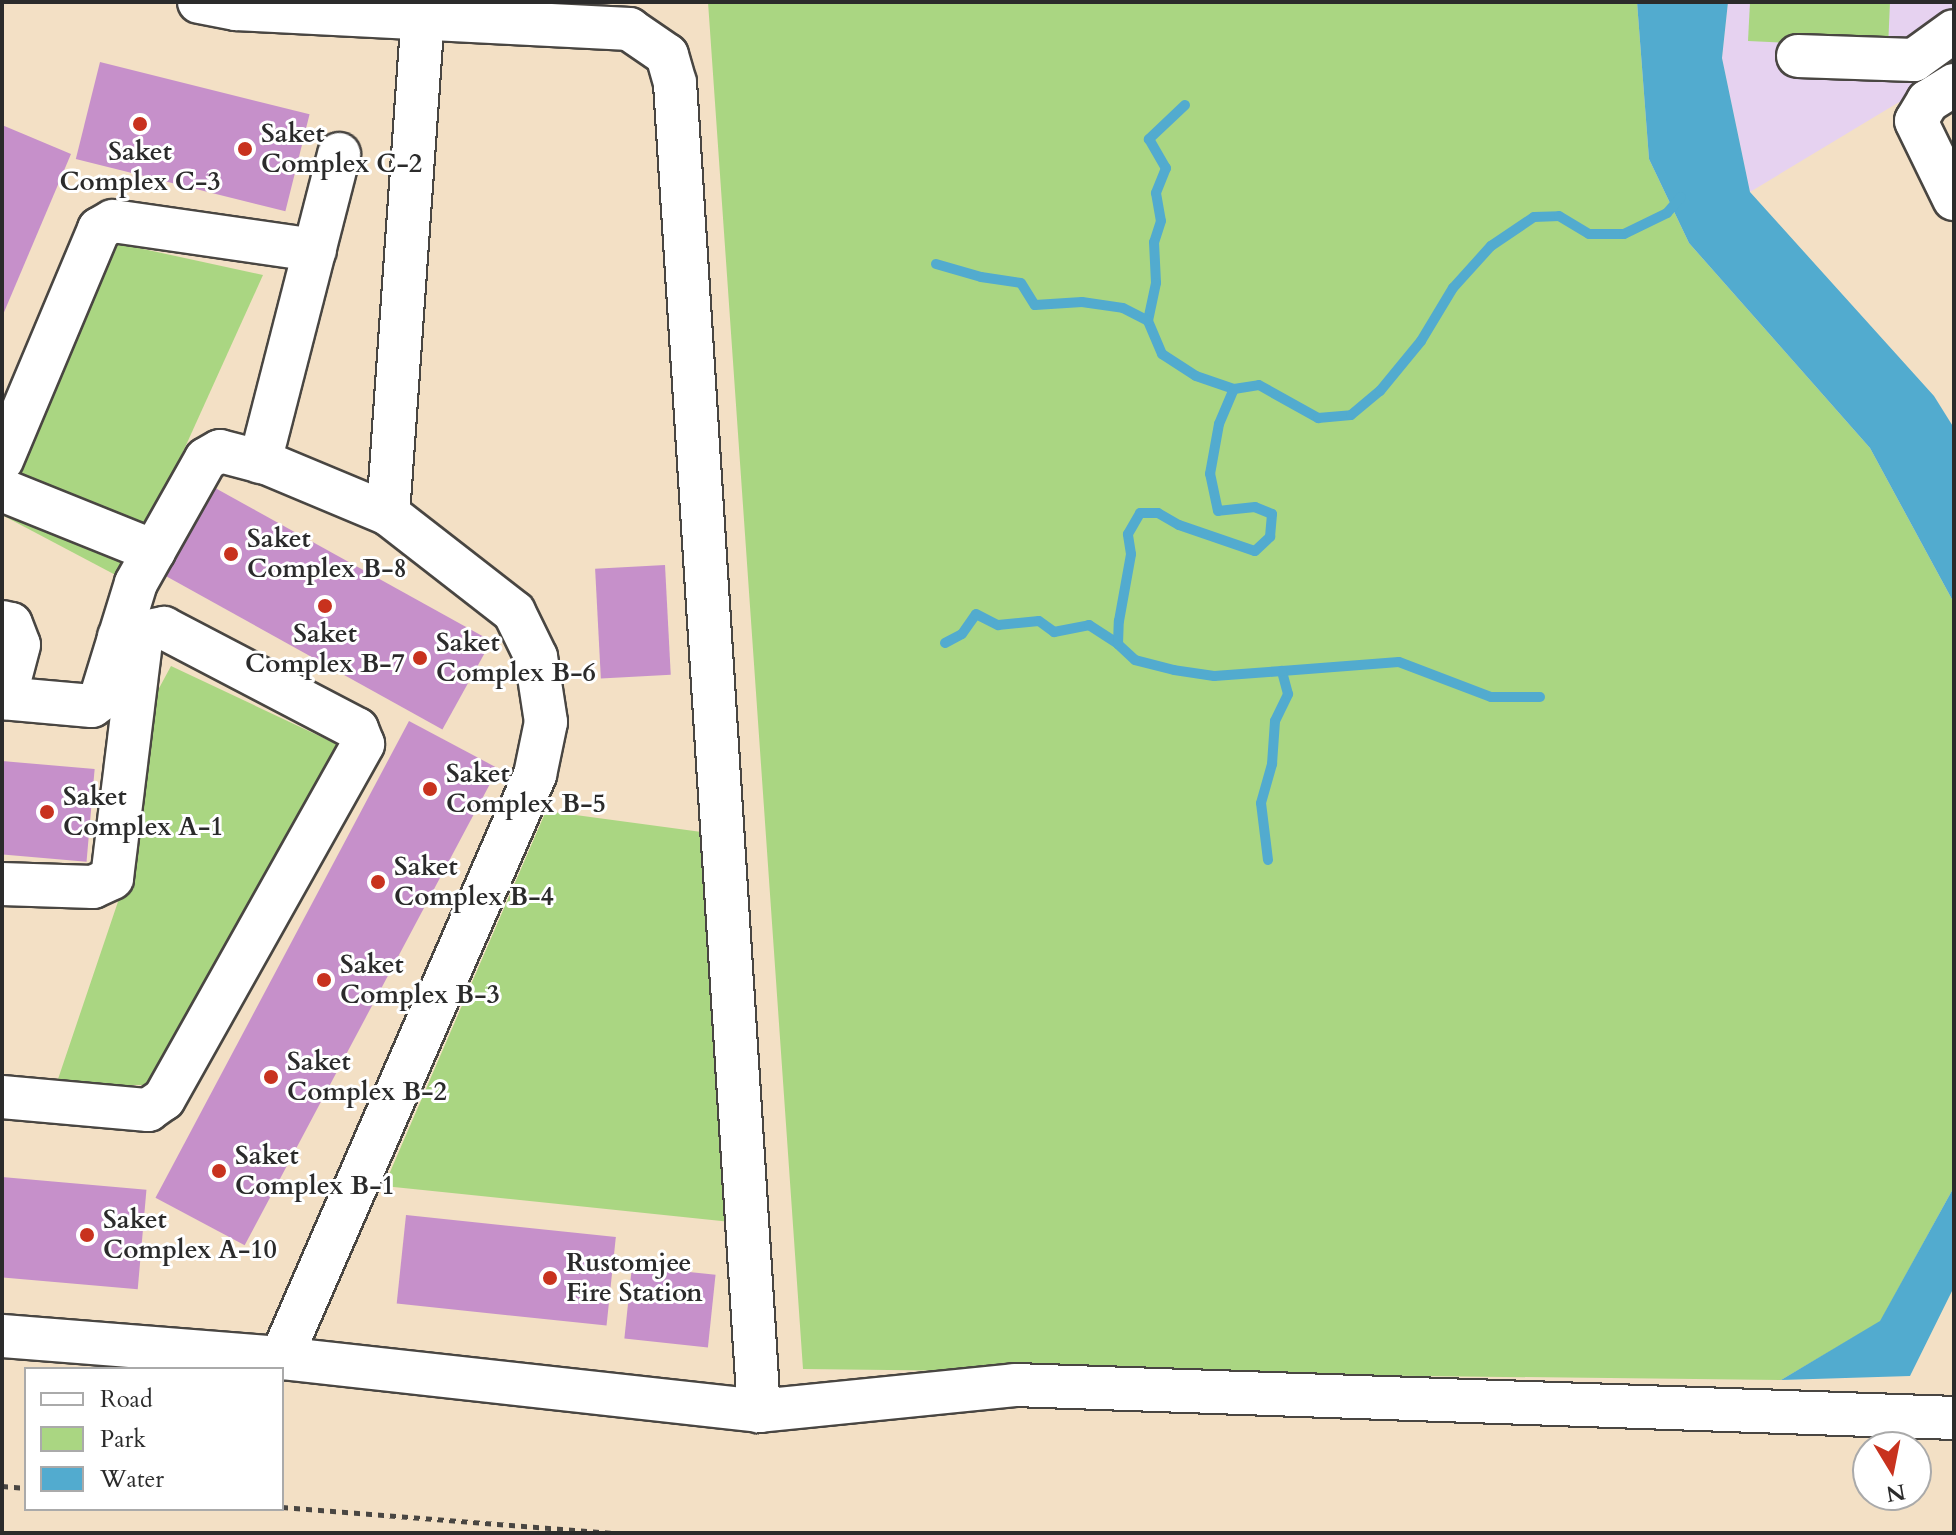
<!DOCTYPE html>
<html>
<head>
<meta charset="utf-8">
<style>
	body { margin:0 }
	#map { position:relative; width:1956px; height:1535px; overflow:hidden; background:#f3e0c5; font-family:Cardo,serif }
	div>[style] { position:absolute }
	.built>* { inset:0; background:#e6d2f0 }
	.green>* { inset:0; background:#aad682 }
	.water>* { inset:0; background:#52abcf }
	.stream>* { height:10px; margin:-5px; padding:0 5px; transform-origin:5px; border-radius:5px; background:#52abcf }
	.building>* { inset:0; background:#c690ca; transform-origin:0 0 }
	.path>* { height:5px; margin-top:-2.5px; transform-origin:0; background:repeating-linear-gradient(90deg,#494642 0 6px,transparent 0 12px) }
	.roads { filter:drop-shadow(2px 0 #494642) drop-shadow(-2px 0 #494642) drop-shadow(0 2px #494642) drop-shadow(0 -2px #494642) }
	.minor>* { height:42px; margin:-21px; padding:0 21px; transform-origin:21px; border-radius:21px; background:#fff }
	.dots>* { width:22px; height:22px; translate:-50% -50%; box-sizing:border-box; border:4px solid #fff; border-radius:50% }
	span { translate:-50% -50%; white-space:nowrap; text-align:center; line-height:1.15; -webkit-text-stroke:6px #fff; paint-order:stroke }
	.poi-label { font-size:26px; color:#2b2b2b; font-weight:700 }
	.left { translate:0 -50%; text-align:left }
	.frame { position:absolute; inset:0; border:4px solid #2b2b2b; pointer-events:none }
	.legend { position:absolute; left:24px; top:1367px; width:260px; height:144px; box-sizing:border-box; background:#fff; border:2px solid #aaa; margin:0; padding:10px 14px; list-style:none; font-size:24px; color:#2b2b2b }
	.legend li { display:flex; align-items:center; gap:16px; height:40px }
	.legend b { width:40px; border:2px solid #aaa }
	.north { position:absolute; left:1852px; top:1431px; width:80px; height:80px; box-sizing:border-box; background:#fff; border:2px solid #aaa; border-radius:50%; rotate:170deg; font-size:22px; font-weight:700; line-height:32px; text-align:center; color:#2b2b2b }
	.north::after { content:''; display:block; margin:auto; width:28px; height:36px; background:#c8321e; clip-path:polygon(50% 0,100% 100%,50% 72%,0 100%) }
</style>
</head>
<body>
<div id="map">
	<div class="built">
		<div style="clip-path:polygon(1728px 2px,1954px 2px,1954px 69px,1750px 192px,1722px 58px)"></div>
	</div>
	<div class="green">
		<div style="clip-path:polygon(708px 2px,1637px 2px,1649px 159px,1689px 243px,1870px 448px,1954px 603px,1954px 1187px,1880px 1322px,1781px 1380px,803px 1369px)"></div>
		<div style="clip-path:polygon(1750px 2px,1890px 2px,1888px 48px,1748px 41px)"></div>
		<div style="clip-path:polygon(111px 242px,263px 275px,125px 580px,2px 515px,2px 496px)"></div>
		<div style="clip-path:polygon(171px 666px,347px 749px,147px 1085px,56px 1085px,127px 875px,150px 705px)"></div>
		<div style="clip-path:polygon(546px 811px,709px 833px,731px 1222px,384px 1186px)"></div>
	</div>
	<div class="water">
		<div style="clip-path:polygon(1637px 2px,1728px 2px,1722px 58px,1750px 192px,1934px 396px,1954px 428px,1954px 603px,1870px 448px,1689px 243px,1649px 159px)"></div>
		<div style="clip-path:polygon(1954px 1187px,1954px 1287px,1910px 1376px,1781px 1380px,1880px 1321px)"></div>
	</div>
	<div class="stream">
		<div style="left:1185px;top:105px;width:50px;rotate:136.6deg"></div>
		<div style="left:1149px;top:139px;width:34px;rotate:60deg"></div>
		<div style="left:1166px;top:168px;width:27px;rotate:112deg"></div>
		<div style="left:1156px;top:193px;width:28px;rotate:80deg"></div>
		<div style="left:1161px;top:221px;width:22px;rotate:108deg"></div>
		<div style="left:1154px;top:242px;width:41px;rotate:87.2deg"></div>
		<div style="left:1156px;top:283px;width:39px;rotate:102deg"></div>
		<div style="left:1148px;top:321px;width:36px;rotate:67deg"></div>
		<div style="left:1162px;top:354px;width:40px;rotate:32.9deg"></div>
		<div style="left:1196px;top:376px;width:40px;rotate:18.9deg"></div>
		<div style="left:936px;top:264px;width:47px;rotate:16.1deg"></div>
		<div style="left:981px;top:277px;width:40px;rotate:8.5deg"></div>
		<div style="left:1021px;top:283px;width:26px;rotate:58deg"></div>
		<div style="left:1035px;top:305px;width:47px;rotate:-3.7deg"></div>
		<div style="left:1082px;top:302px;width:41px;rotate:8.3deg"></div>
		<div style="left:1123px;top:308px;width:28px;rotate:27deg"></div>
		<div style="left:945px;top:643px;width:19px;rotate:-28deg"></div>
		<div style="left:962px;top:634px;width:24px;rotate:-55deg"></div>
		<div style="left:976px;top:614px;width:25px;rotate:27deg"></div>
		<div style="left:998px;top:625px;width:41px;rotate:-5.6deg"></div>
		<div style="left:1039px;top:621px;width:19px;rotate:36deg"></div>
		<div style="left:1054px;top:632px;width:36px;rotate:-11deg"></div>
		<div style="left:1089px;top:625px;width:35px;rotate:33deg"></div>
		<div style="left:1282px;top:671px;width:117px;rotate:-4.4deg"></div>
		<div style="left:1399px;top:662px;width:98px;rotate:20.8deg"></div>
		<div style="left:1491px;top:697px;width:49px"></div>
		<div style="left:1268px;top:860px;width:57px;rotate:-97deg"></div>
		<div style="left:1261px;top:803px;width:41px;rotate:-74.2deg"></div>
		<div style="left:1272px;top:764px;width:43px;rotate:-86deg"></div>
		<div style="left:1275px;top:721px;width:30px;rotate:-64deg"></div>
		<div style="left:1288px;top:694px;width:24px;rotate:-105deg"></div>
		<div style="left:1282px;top:671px;width:68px;rotate:175.8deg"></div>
		<div style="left:1214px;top:676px;width:40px;rotate:-171.5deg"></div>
		<div style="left:1174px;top:670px;width:40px;rotate:-165.6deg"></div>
		<div style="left:1135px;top:660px;width:23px;rotate:-137deg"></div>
		<div style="left:1118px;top:644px;width:23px;rotate:-88deg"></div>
		<div style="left:1119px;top:621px;width:68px;rotate:-79.8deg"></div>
		<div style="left:1131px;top:554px;width:20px;rotate:-99deg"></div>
		<div style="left:1128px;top:534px;width:24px;rotate:-60deg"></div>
		<div style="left:1140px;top:513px;width:18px"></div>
		<div style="left:1158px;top:513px;width:24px;rotate:30deg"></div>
		<div style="left:1179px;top:525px;width:80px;rotate:18.9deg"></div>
		<div style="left:1255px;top:551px;width:21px;rotate:-43deg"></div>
		<div style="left:1270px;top:537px;width:23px;rotate:-85deg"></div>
		<div style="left:1272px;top:514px;width:18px;rotate:-158deg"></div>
		<div style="left:1255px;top:507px;width:37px;rotate:174deg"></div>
		<div style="left:1218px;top:511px;width:38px;rotate:-102deg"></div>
		<div style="left:1210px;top:474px;width:51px;rotate:-79.8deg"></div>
		<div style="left:1219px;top:424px;width:38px;rotate:-67deg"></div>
		<div style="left:1234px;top:389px;width:25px;rotate:-9deg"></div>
		<div style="left:1259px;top:385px;width:68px;rotate:29.2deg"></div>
		<div style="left:1318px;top:418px;width:33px;rotate:-5deg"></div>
		<div style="left:1351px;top:415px;width:38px;rotate:-40deg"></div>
		<div style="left:1380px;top:391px;width:65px;rotate:-50.6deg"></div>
		<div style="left:1421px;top:341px;width:62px;rotate:-58.9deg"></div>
		<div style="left:1453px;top:288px;width:57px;rotate:-47.9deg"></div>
		<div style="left:1491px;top:246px;width:52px;rotate:-34deg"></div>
		<div style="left:1534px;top:217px;width:25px;rotate:-2deg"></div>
		<div style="left:1559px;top:216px;width:35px;rotate:31deg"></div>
		<div style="left:1589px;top:234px;width:35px"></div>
		<div style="left:1624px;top:234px;width:48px;rotate:-26deg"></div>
		<div style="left:1667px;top:213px;width:21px;rotate:-49deg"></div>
	</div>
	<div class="building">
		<div style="left:100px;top:62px;width:216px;height:100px;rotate:14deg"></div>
		<div style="clip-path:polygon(2px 125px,71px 154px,2px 317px)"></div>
		<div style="left:208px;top:484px;width:324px;height:101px;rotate:29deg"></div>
		<div style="left:665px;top:565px;width:110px;height:70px;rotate:87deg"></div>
		<div style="left:409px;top:721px;width:101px;height:540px;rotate:28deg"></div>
		<div style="left:2px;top:761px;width:93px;height:93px;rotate:5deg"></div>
		<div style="left:2px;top:1177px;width:145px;height:100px;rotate:5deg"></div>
		<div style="left:406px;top:1215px;width:211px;height:89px;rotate:6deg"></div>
		<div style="left:632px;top:1266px;width:84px;height:73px;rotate:6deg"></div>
	</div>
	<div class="path">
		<div style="left:2px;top:1486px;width:24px;rotate:5deg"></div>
		<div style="left:282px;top:1507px;width:335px;rotate:4.5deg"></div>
	</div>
	<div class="roads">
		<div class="minor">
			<div style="left:199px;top:2px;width:38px;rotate:11deg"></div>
			<div style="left:236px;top:9px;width:394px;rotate:2.9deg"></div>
			<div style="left:629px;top:29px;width:46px;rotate:34.4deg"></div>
			<div style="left:667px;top:55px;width:29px;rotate:74deg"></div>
			<div style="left:675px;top:83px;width:1331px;rotate:86.38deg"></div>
			<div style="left:1798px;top:56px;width:116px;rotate:2deg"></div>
			<div style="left:1914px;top:60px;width:49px;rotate:-35.9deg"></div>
			<div style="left:1954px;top:85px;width:31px;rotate:148deg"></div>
			<div style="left:1928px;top:101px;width:23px;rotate:121deg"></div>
			<div style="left:1916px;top:121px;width:87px;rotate:64deg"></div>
			<div style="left:2px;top:460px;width:251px;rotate:-67.2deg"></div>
			<div style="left:99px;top:229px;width:16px;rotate:-30deg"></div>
			<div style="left:113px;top:221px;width:204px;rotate:8.2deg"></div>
			<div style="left:260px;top:462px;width:318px;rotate:-75.6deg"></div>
			<div style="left:2px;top:490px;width:164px;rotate:21.9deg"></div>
			<div style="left:2px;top:622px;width:9px;rotate:13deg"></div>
			<div style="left:11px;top:624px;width:22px;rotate:69deg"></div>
			<div style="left:19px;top:645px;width:55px;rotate:104.8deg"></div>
			<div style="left:2px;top:698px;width:90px;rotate:5.1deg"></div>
			<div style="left:92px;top:706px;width:10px;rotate:-37deg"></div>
			<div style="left:100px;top:700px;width:122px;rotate:-72.9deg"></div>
			<div style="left:136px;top:583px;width:142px;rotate:-60.6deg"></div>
			<div style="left:206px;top:459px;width:16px;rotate:-30deg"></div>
			<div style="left:220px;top:451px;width:48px;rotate:14.6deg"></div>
			<div style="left:266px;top:463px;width:132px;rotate:22.7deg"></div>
			<div style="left:2px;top:884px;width:91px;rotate:1.9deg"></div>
			<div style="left:93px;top:887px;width:21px;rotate:-25deg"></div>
			<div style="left:112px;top:878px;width:248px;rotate:-83deg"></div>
			<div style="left:2px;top:1097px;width:147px;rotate:5.1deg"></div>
			<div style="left:148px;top:1110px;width:19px;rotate:-35deg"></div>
			<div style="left:164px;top:1099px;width:407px;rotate:-60.7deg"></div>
			<div style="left:363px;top:744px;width:16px;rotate:-112deg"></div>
			<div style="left:357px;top:729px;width:218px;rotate:-152.4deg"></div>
			<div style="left:164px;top:628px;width:46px;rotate:168.7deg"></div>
			<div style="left:2px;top:1336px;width:280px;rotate:4.5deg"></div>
			<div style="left:281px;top:1358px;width:481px;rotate:6.3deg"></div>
			<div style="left:759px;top:1411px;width:257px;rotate:-5.8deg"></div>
			<div style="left:1015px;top:1385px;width:940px;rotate:2.01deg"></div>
			<div style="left:281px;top:1358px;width:636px;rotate:-66.46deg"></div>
			<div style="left:535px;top:775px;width:54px;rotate:-78.3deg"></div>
			<div style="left:546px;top:722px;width:66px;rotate:-98.7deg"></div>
			<div style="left:536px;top:657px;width:50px;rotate:-116.1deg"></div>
			<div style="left:514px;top:612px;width:160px;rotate:-142.1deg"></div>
			<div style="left:388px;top:514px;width:498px;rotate:-86deg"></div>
		</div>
	</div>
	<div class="dots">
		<div style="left:140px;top:124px;background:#c8321e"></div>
		<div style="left:245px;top:149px;background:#c8321e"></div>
		<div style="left:231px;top:554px;background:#c8321e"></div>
		<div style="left:325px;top:606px;background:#c8321e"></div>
		<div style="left:420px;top:658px;background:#c8321e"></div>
		<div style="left:430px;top:789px;background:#c8321e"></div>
		<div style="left:47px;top:812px;background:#c8321e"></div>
		<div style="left:378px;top:882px;background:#c8321e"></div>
		<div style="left:324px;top:980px;background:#c8321e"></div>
		<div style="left:271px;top:1077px;background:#c8321e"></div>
		<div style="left:219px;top:1171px;background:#c8321e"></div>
		<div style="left:87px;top:1235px;background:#c8321e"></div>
		<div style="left:550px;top:1278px;background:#c8321e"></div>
	</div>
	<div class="poi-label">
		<span class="left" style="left:261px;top:149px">Saket<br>Complex C-2</span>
		<span style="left:140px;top:167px">Saket<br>Complex C-3</span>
		<span class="left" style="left:247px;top:554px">Saket<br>Complex B-8</span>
		<span style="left:325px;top:649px">Saket<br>Complex B-7</span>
		<span class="left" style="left:436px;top:658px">Saket<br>Complex B-6</span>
		<span class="left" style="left:446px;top:789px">Saket<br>Complex B-5</span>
		<span class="left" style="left:63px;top:812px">Saket<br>Complex A-1</span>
		<span class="left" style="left:394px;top:882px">Saket<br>Complex B-4</span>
		<span class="left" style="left:340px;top:980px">Saket<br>Complex B-3</span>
		<span class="left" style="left:287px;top:1077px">Saket<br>Complex B-2</span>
		<span class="left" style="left:235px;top:1171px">Saket<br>Complex B-1</span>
		<span class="left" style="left:103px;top:1235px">Saket<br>Complex A-10</span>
		<span class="left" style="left:566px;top:1278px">Rustomjee<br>Fire Station</span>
	</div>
	<div class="frame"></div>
	<ul class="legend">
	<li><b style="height:10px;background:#fff"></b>Road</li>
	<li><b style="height:22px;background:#aad682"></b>Park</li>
	<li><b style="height:22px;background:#52abcf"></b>Water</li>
	</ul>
	<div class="north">N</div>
</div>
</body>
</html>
